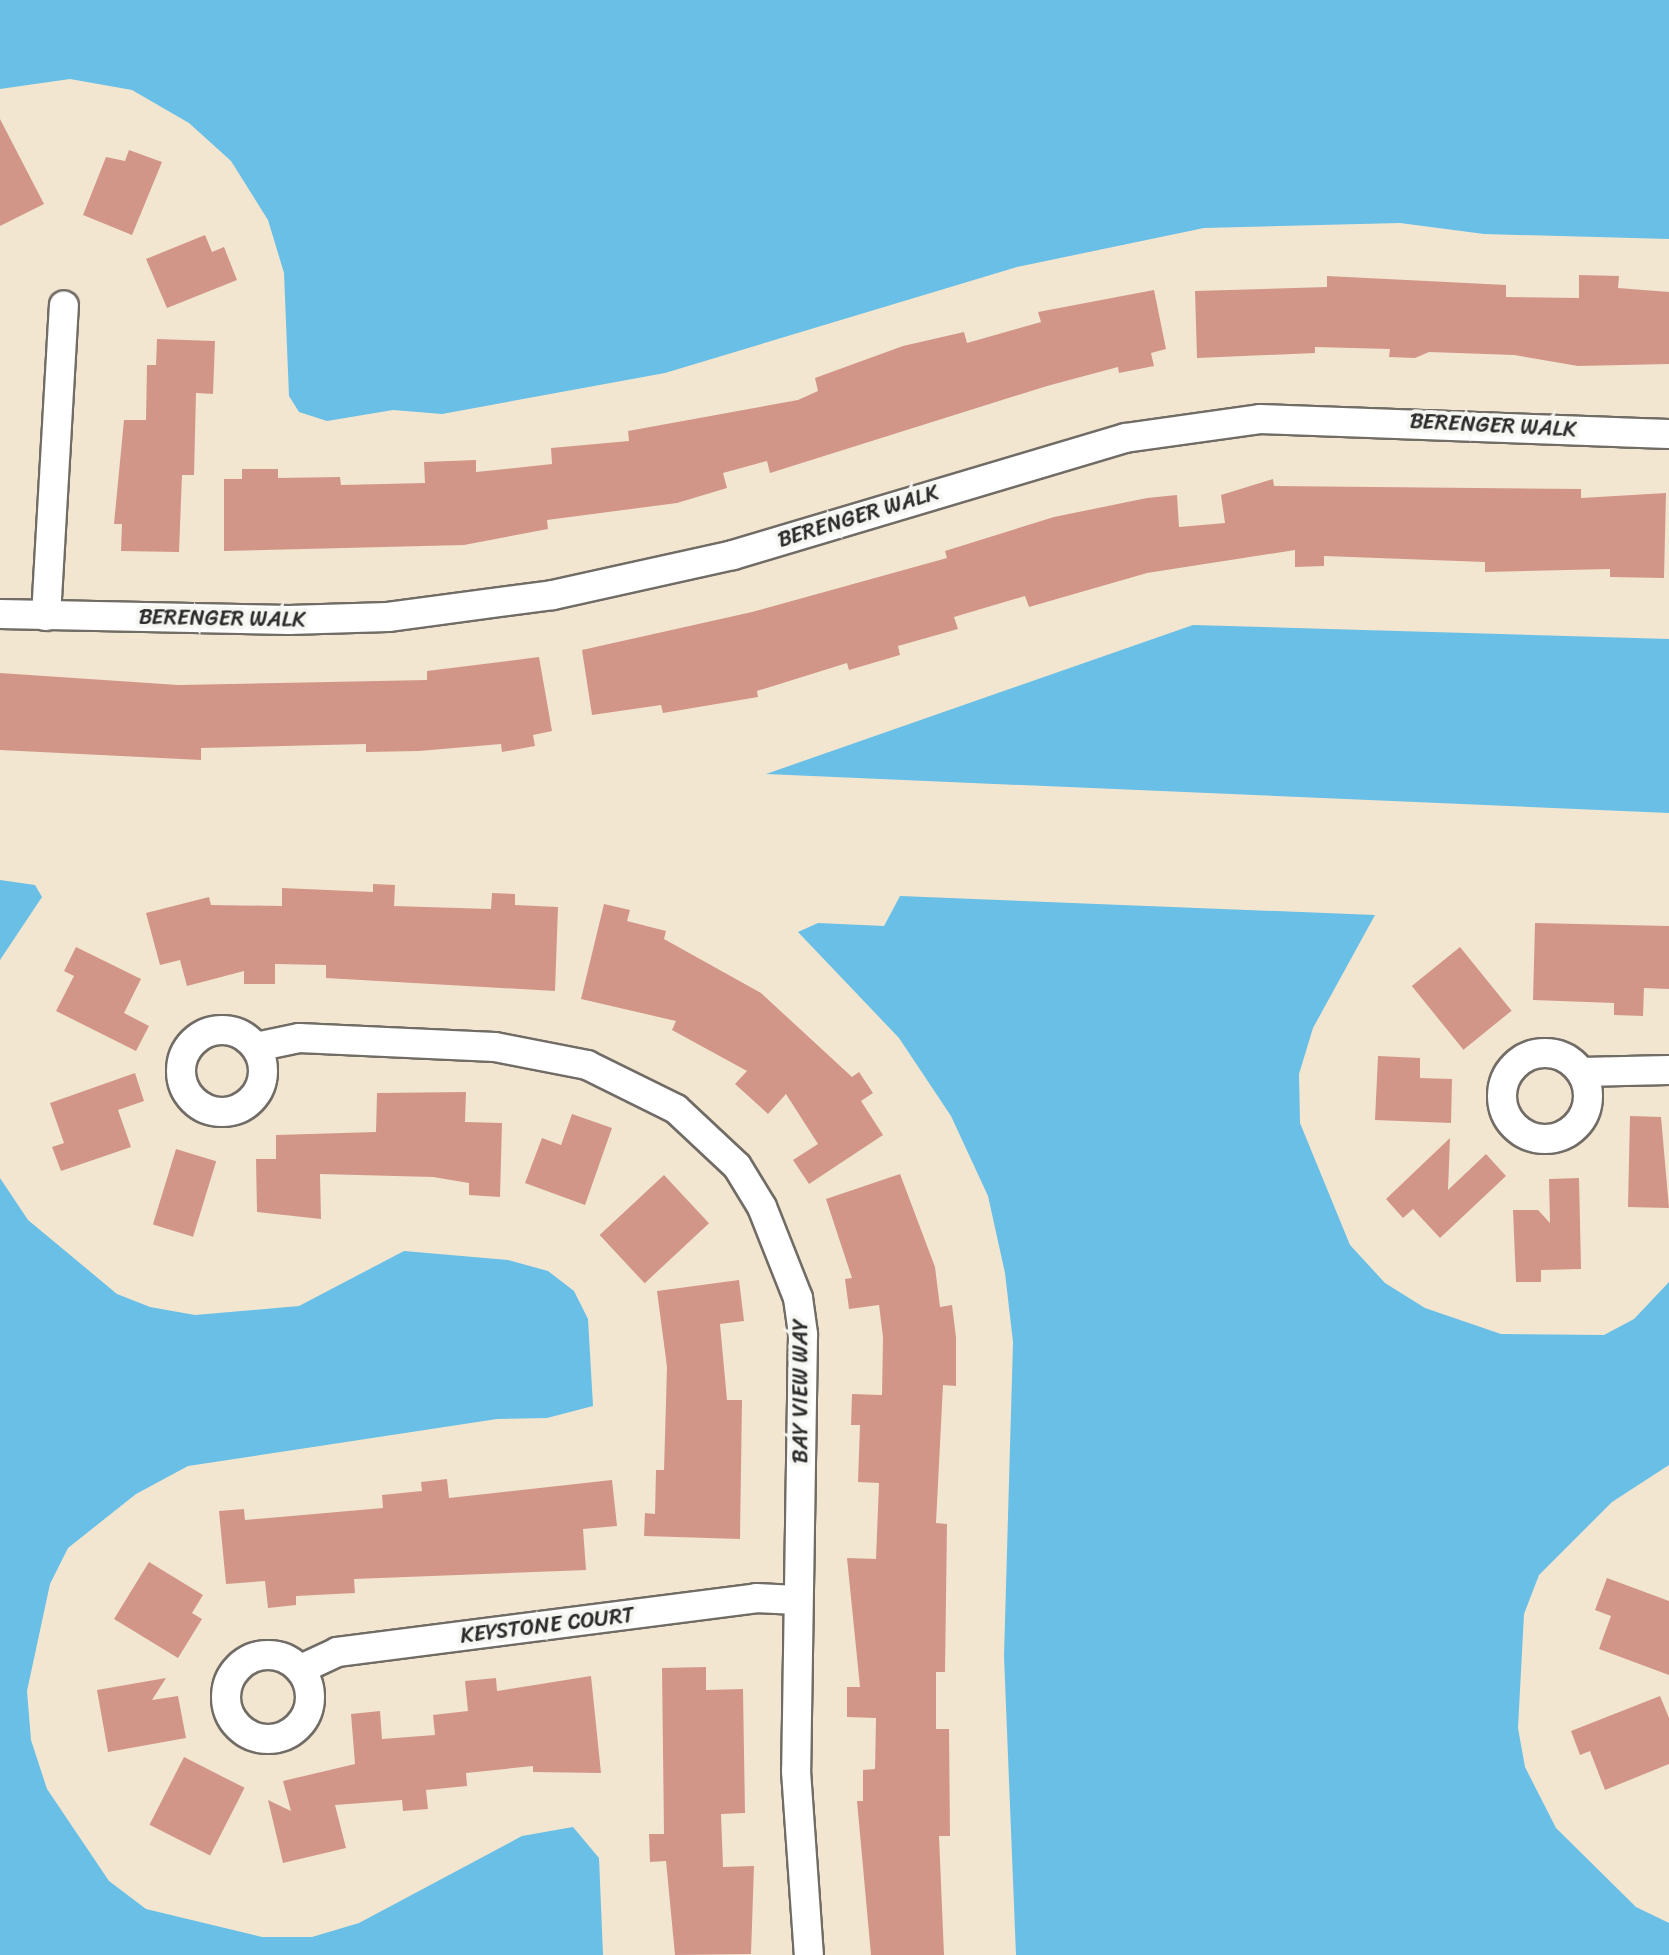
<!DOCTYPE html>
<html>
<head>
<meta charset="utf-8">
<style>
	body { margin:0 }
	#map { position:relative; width:1669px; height:1955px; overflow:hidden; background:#f2e6d1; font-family:Sriracha,sans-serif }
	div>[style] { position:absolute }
	.water>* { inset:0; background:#69bfe6 }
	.building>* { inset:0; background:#d29689; transform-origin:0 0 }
	.roads { filter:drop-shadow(2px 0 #716c65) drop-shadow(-2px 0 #716c65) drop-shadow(0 2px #716c65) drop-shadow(0 -2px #716c65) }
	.street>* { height:28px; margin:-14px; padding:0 14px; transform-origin:14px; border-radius:14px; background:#fff }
	.street>.ring { margin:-14px; padding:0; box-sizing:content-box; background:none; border:28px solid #fff; border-radius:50% }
	span { translate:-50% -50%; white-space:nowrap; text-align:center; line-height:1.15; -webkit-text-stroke:8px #f6f6f2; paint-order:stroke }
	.street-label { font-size:22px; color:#2b2b2b }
</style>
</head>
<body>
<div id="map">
	<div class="water">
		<div style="clip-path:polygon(0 0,1669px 0,1669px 239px,1484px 234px,1400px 223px,1204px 228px,1017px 267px,665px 373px,442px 414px,393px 410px,327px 421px,299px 412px,289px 396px,284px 273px,268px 220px,231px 161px,189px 123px,132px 90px,70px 79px,0 89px)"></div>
		<div style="clip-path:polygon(1193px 625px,1669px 639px,1669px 813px,766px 774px)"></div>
		<div style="clip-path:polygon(0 880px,35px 885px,42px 897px,0 960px)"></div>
		<div style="clip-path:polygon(900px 896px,1375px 915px,1313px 1028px,1299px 1074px,1300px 1123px,1350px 1245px,1385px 1283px,1425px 1308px,1501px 1334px,1604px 1335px,1634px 1319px,1669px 1282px,1669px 1465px,1612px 1502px,1539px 1575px,1524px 1614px,1518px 1728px,1525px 1767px,1556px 1828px,1636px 1907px,1669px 1923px,1669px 1955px,1016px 1955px,1004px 1656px,1013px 1342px,1005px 1273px,988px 1196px,951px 1116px,899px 1038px,798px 932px,818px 923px,884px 926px)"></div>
		<div style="clip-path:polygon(0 1178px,28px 1220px,117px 1294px,150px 1307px,195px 1315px,299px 1306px,404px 1251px,508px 1260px,548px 1271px,574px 1291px,588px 1319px,593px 1406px,547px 1418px,497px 1419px,188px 1466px,136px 1494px,68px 1548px,50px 1584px,27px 1691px,31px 1740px,47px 1789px,109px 1881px,146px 1909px,262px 1937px,312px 1937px,359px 1923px,522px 1836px,573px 1827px,599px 1858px,603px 1955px,0 1955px)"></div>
	</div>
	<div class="building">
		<div style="clip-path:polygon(0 119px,44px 204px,0 226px)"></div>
		<div style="clip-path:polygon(129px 150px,162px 162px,132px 235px,83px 215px,106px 157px,125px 161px)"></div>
		<div style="clip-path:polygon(205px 235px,212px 252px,224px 247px,237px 280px,167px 308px,146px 259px)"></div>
		<div style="clip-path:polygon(1579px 275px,1619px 276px,1618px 288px,1669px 292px,1669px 364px,1578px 366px,1514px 355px,1429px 352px,1415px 358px,1389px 357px,1390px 349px,1315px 347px,1315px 353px,1197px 358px,1195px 291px,1327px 287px,1327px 276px,1506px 285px,1506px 297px,1579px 298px)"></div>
		<div style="clip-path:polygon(1154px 290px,1166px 349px,1151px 353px,1154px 366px,1119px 373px,1118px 367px,1047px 386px,770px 473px,767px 461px,723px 473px,727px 488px,677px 503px,547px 520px,548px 529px,464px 545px,224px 551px,224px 479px,242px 479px,242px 469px,278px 469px,278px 478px,340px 477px,341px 485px,425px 483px,424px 462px,476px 460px,476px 472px,552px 464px,551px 448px,629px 441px,628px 431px,798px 400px,818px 391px,815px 378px,903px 346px,964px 332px,967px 343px,1041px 322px,1038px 312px)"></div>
		<div style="clip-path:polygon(157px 339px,215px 341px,213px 394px,196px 393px,194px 475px,182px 475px,179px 552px,121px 551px,122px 524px,114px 524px,124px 420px,146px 420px,147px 365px,156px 365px)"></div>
		<div style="clip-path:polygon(1273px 479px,1274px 486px,1581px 489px,1581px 498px,1666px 493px,1664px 578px,1610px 577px,1610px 569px,1485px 572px,1485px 562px,1324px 556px,1324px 566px,1295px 567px,1295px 550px,1147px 573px,1029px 607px,1025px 596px,954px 617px,958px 629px,898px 646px,900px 655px,849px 670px,847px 663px,757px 691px,758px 697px,663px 713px,661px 705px,592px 715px,582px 650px,752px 612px,947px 558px,945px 551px,1054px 517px,1147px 498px,1177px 495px,1179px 527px,1225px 523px,1221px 495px)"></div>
		<div style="clip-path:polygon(539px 657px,552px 731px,533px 735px,535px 746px,502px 752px,501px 744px,419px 751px,366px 752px,366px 744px,201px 748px,201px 760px,0 750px,0 673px,178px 685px,427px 680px,427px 671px)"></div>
		<div style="clip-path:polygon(373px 884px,395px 885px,394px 906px,491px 909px,492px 893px,515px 894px,515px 905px,558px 907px,555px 991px,326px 978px,326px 965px,275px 964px,275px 984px,244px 984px,244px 971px,187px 986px,180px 960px,160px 965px,146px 913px,209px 897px,211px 905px,282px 906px,282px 888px,373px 892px)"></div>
		<div style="clip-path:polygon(604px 904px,630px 910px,627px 921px,666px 931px,664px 939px,761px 993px,852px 1077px,859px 1072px,873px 1093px,861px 1101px,883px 1135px,809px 1184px,793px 1160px,818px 1144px,786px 1094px,768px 1114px,735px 1084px,747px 1071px,672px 1030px,676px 1021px,581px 999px)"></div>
		<div style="clip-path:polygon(1535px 923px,1669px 926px,1669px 989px,1644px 988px,1643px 1016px,1614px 1015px,1614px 1003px,1533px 1000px)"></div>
		<div style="clip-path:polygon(76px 947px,141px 979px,124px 1013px,149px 1026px,136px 1051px,56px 1011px,74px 976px,64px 971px)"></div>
		<div style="left:1460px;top:947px;width:82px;height:62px;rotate:51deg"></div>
		<div style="clip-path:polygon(1378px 1056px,1420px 1058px,1420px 1078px,1452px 1079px,1451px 1123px,1375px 1120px)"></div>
		<div style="clip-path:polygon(135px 1073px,144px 1101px,118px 1110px,131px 1147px,61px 1171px,52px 1147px,64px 1143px,50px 1103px)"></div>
		<div style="clip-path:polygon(466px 1092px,465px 1122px,502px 1123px,500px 1197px,469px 1195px,469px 1183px,433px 1177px,320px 1174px,321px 1219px,257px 1212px,256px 1159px,276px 1159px,276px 1135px,376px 1132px,377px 1093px)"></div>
		<div style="clip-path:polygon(572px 1114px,612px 1128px,585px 1205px,525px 1183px,542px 1138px,561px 1145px)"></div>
		<div style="clip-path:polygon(1630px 1116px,1661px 1117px,1669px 1208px,1628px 1207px)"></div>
		<div style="clip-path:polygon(1450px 1138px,1448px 1190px,1486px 1154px,1506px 1176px,1440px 1238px,1413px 1209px,1403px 1218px,1386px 1199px)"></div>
		<div style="left:176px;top:1149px;width:42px;height:79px;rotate:17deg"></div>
		<div style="clip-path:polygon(900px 1174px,935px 1267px,940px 1307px,952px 1305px,956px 1337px,956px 1386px,943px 1385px,936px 1523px,947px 1524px,945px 1672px,936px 1672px,936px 1729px,949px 1729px,950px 1836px,939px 1836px,944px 1955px,871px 1955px,857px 1801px,863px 1801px,863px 1770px,875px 1769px,876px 1718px,847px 1717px,847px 1687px,860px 1687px,847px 1558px,876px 1559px,879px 1483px,858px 1482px,860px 1425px,851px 1425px,852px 1394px,882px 1395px,883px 1337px,879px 1305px,849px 1309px,845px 1279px,852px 1278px,826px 1199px)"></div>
		<div style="left:664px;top:1175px;width:66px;height:88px;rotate:47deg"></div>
		<div style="clip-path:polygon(1579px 1178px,1581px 1269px,1541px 1270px,1541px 1282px,1516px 1282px,1513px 1210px,1538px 1210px,1550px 1223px,1549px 1179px)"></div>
		<div style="clip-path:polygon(739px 1280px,744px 1321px,720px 1324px,727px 1400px,742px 1400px,740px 1539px,644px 1536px,645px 1513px,655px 1514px,656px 1470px,664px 1470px,667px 1367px,657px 1291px)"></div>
		<div style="clip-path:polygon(447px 1479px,449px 1498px,612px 1480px,617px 1526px,583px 1529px,586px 1570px,354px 1579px,355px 1593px,296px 1596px,296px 1605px,268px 1608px,265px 1581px,226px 1584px,219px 1511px,244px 1509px,245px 1520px,383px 1508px,382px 1495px,422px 1491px,421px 1482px)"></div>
		<div style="clip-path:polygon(149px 1562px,203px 1595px,192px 1613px,202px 1619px,178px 1658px,114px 1619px)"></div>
		<div style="clip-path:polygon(1607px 1578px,1669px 1601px,1669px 1675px,1599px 1649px,1611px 1616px,1595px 1610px)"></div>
		<div style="clip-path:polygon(706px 1667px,706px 1690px,743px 1689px,745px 1813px,721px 1814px,723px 1867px,754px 1866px,751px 1954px,675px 1955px,666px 1861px,650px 1862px,649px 1834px,664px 1834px,662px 1668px)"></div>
		<div style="clip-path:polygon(591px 1676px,601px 1773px,533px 1772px,533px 1766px,466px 1773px,467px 1786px,426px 1790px,428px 1809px,403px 1811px,402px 1800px,335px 1805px,346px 1848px,283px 1863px,268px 1800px,291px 1811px,283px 1781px,355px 1764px,351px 1714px,380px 1711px,382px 1739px,435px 1735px,433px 1715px,468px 1711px,465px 1681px,496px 1678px,497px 1691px)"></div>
		<div style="clip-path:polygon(166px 1678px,152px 1700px,178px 1696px,186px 1738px,108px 1752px,97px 1690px)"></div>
		<div style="clip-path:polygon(1660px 1696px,1669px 1718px,1669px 1764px,1605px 1790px,1590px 1751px,1580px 1755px,1571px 1731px)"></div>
		<div style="left:184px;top:1757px;width:68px;height:76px;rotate:27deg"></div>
	</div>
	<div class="roads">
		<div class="street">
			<div style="left:0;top:614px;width:289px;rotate:1.2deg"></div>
			<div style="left:289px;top:620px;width:99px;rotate:-1.7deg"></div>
			<div style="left:388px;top:617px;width:166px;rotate:-7.6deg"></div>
			<div style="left:553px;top:595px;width:184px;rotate:-12.5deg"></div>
			<div style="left:733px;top:555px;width:409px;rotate:-16.6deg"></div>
			<div style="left:1125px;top:438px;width:136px;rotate:-8deg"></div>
			<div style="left:1260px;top:419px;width:409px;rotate:2.1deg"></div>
			<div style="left:46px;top:616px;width:311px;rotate:-86.7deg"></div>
			<div class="ring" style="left:181px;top:1030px;width:54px;height:54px"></div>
			<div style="left:256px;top:1047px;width:44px;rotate:-11.8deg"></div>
			<div style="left:299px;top:1038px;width:196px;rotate:2.6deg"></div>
			<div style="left:495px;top:1047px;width:94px;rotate:11.1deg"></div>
			<div style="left:587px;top:1065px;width:99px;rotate:26.3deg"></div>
			<div style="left:676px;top:1109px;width:83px;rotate:43.1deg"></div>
			<div style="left:737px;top:1166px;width:48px;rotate:58.6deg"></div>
			<div style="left:762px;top:1207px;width:98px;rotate:68.4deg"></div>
			<div style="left:798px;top:1298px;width:37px;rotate:82deg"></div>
			<div style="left:803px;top:1335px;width:436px;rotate:90.9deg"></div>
			<div style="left:796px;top:1771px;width:184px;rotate:86deg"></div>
			<div class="ring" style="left:1502px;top:1053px;width:58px;height:58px"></div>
			<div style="left:1581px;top:1072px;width:88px;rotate:-1.3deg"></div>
			<div class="ring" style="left:226px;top:1655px;width:56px;height:56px"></div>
			<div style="left:301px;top:1669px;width:40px;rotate:-25deg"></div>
			<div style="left:337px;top:1652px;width:422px;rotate:-7.3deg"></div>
			<div style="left:756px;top:1598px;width:41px;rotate:2.8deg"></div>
		</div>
	</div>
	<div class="street-label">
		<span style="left:1493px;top:425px;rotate:3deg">BERENGER WALK</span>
		<span style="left:858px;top:516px;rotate:-17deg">BERENGER WALK</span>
		<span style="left:222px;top:618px;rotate:1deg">BERENGER WALK</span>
		<span style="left:800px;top:1391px;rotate:-90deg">BAY VIEW WAY</span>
		<span style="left:547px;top:1625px;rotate:-7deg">KEYSTONE COURT</span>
	</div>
</div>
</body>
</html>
